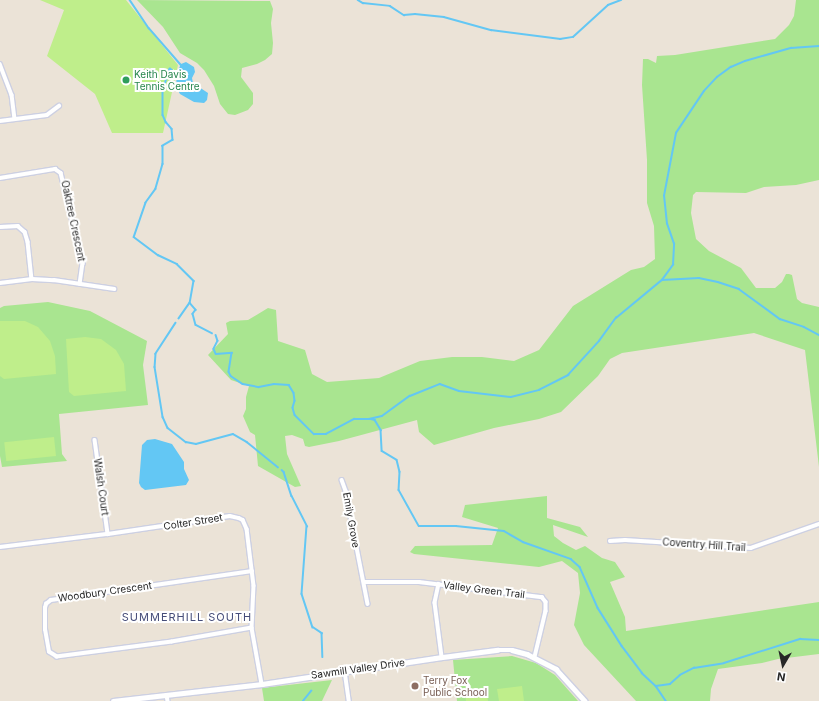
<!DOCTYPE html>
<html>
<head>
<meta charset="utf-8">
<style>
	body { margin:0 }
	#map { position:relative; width:819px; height:701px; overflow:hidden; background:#ebe3d7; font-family:Inter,sans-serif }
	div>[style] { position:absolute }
	.green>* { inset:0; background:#a9e590 }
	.pitch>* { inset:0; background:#bfee8b; transform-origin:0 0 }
	.water>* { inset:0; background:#63c7f4 }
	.stream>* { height:1.5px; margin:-0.75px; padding:0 0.75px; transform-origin:0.75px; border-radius:0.75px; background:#63c7f4 }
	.roads { filter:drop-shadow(1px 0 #cdd0e2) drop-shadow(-1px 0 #cdd0e2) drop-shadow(0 1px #cdd0e2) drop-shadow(0 -1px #cdd0e2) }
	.minor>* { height:3.5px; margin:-1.75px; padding:0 1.75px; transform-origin:1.75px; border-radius:1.75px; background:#fff }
	.tertiary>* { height:4.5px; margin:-2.25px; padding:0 2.25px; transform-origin:2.25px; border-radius:2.25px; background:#fff }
	.dots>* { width:11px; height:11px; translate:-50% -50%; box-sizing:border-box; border:2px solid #fff; border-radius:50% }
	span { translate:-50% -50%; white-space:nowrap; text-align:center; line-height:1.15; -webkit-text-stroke:4px #fff; paint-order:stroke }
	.leisure-label { font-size:10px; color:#27864d }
	.left { translate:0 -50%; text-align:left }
	.street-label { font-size:10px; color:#272727 }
	.education-label { font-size:10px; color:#785e54 }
	.neighbourhood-label { font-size:11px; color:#464d79; letter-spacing:1px }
	.north { position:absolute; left:763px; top:645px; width:40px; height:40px; -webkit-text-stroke:3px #fff; paint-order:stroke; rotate:189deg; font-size:11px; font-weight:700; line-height:16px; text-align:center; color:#272727 }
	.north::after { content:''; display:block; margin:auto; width:14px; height:18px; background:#272727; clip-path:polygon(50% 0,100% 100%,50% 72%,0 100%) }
</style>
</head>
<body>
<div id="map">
	<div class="green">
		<div style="clip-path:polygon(137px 0,270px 1px,273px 9px,271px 23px,273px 43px,272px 54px,265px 60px,257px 64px,242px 68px,241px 77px,253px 93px,253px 104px,248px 110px,235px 115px,228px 114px,220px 104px,214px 86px,204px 70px,197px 63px,180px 53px,163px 27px)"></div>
		<div style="clip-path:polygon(796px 0,819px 0,819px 180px,796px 185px,764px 187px,746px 193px,696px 192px,693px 195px,691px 213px,696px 239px,709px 251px,741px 268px,756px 288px,775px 288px,782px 282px,786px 274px,789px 274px,792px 275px,797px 299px,802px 303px,819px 307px,819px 467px,805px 350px,754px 333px,622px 353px,610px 359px,598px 376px,561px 412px,539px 419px,494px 428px,434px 445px,419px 432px,417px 420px,339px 441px,309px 447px,305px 446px,303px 439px,292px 435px,285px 436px,287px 454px,301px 486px,295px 487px,258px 466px,255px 435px,250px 432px,243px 416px,246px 409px,246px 397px,249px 386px,231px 380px,208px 355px,228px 334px,226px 323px,230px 321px,248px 320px,268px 308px,276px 310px,278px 341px,305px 350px,312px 374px,327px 382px,379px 378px,420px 361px,452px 357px,482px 357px,514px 361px,539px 350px,573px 306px,631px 270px,644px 267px,655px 259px,654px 226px,647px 203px,647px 160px,642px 85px,643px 59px,648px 59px,656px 63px,657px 56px,675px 55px,775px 39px,789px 25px,794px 16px)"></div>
		<div style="clip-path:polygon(48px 302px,90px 311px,147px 341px,143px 365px,148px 405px,59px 414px,62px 454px,67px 461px,2px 467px,0 456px,0 308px,4px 306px)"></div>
		<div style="clip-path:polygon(547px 496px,547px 518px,580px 527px,588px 537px,553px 525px,554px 536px,563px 543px,576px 550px,585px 546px,602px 558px,615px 562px,625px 577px,610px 582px,625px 617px,626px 631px,819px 602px,819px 654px,778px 659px,762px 663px,718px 669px,711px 689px,710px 701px,636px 701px,584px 645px,574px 625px,580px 593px,578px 573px,562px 561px,539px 567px,414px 554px,410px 552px,415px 546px,492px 545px,498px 528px,462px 517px,465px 505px)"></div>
		<div style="clip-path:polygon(512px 656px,536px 663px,555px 675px,578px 701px,457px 701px,453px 660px)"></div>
		<div style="clip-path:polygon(332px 680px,322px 701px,264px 701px,262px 688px)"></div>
	</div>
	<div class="pitch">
		<div style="clip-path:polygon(40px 0,126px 0,178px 65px,163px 133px,112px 133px,95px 94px,47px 56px,64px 10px)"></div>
		<div style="clip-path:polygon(0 321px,25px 321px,38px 327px,50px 341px,55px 356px,56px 374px,4px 379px,0 376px)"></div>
		<div style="clip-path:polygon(85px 337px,101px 339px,116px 350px,124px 364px,126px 391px,74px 396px,69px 392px,66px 339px)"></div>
		<div style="left:54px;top:437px;width:19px;height:50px;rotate:84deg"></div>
		<div style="clip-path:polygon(522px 686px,524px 701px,499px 701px,497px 689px)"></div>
		<div style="clip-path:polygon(486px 688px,488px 701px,466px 701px,465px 691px)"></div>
	</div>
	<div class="water">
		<div style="clip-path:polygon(186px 62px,194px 67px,195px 72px,192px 78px,193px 83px,208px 93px,207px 100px,204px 103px,194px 102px,180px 94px,177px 89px,176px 75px,181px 64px)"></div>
		<div style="clip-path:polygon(155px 439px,172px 444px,184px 462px,184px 469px,189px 480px,186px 485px,145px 490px,141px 487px,139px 483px,142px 445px,147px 440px)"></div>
	</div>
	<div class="stream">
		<div style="left:130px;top:0;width:34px;rotate:56deg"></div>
		<div style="left:149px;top:28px;width:50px;rotate:49deg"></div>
		<div style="left:358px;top:0;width:6px;rotate:31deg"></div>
		<div style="left:363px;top:3px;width:27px;rotate:6deg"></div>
		<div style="left:390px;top:6px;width:17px;rotate:33deg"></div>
		<div style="left:404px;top:15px;width:11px;rotate:-5deg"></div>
		<div style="left:415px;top:14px;width:29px;rotate:6deg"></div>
		<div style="left:444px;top:17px;width:49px;rotate:15.5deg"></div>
		<div style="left:491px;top:30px;width:70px;rotate:7.4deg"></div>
		<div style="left:560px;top:39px;width:13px;rotate:-9deg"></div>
		<div style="left:573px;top:37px;width:47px;rotate:-42.4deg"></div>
		<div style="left:608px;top:5px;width:14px;rotate:-21deg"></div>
		<div style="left:177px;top:75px;width:9px;rotate:-139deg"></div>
		<div style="left:170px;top:69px;width:22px;rotate:108deg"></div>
		<div style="left:163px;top:90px;width:25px;rotate:90deg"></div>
		<div style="left:163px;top:115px;width:8px;rotate:67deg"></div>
		<div style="left:166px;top:122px;width:9px;rotate:49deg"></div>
		<div style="left:172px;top:129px;width:11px;rotate:85deg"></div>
		<div style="left:173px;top:140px;width:12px;rotate:149deg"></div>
		<div style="left:163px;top:146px;width:18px;rotate:90deg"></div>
		<div style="left:163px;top:164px;width:26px;rotate:106deg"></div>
		<div style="left:156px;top:189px;width:17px;rotate:126deg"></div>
		<div style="left:146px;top:203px;width:36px;rotate:109deg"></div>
		<div style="left:134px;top:237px;width:30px;rotate:37deg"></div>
		<div style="left:158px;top:255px;width:21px;rotate:25deg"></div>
		<div style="left:177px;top:264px;width:24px;rotate:45deg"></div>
		<div style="left:194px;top:281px;width:22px;rotate:100deg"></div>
		<div style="left:190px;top:303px;width:19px;rotate:125deg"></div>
		<div style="left:662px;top:280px;width:37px;rotate:-3deg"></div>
		<div style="left:699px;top:278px;width:19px;rotate:12deg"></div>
		<div style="left:718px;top:282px;width:22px;rotate:18deg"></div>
		<div style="left:739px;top:289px;width:51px;rotate:36.2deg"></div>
		<div style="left:780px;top:319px;width:25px;rotate:18deg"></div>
		<div style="left:804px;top:327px;width:17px;rotate:28deg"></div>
		<div style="left:190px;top:303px;width:9px;rotate:49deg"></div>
		<div style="left:196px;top:310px;width:5px;rotate:127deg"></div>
		<div style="left:193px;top:314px;width:11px;rotate:75deg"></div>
		<div style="left:196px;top:325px;width:18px;rotate:27deg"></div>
		<div style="left:176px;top:323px;width:37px;rotate:123deg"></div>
		<div style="left:156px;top:354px;width:13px;rotate:94deg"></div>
		<div style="left:155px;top:367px;width:51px;rotate:80.9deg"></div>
		<div style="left:163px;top:417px;width:12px;rotate:66deg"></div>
		<div style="left:168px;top:428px;width:23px;rotate:38deg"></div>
		<div style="left:186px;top:442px;width:10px;rotate:11deg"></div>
		<div style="left:196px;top:444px;width:38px;rotate:-15deg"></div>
		<div style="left:233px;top:434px;width:16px;rotate:30deg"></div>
		<div style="left:247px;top:442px;width:40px;rotate:39deg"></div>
		<div style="left:216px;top:335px;width:6px;rotate:72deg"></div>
		<div style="left:218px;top:341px;width:9px;rotate:117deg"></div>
		<div style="left:214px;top:349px;width:5px;rotate:68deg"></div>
		<div style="left:216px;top:354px;width:16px;rotate:-4deg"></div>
		<div style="left:232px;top:353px;width:19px;rotate:99deg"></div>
		<div style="left:229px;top:372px;width:4px;rotate:63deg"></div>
		<div style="left:231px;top:376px;width:14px;rotate:34deg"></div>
		<div style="left:243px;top:384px;width:16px;rotate:11deg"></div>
		<div style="left:259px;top:387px;width:15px;rotate:-11deg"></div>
		<div style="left:274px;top:384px;width:15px;rotate:4deg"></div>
		<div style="left:289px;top:385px;width:9px;rotate:58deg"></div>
		<div style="left:294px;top:393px;width:8px;rotate:83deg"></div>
		<div style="left:295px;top:401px;width:7px;rotate:106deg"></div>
		<div style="left:293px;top:408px;width:7px;rotate:74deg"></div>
		<div style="left:295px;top:415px;width:27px;rotate:45deg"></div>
		<div style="left:314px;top:434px;width:12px"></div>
		<div style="left:326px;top:434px;width:32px;rotate:-28deg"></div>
		<div style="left:354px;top:419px;width:15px"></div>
		<div style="left:369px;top:419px;width:13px;rotate:-13deg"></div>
		<div style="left:382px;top:416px;width:34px;rotate:-36deg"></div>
		<div style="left:410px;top:396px;width:32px;rotate:-22deg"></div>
		<div style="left:440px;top:384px;width:20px;rotate:20deg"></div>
		<div style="left:459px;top:391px;width:52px;rotate:6.6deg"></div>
		<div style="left:511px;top:397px;width:29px;rotate:-14deg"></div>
		<div style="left:539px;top:390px;width:33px;rotate:-27deg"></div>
		<div style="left:568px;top:375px;width:46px;rotate:-47.6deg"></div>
		<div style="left:599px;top:341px;width:29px;rotate:-54deg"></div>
		<div style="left:616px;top:318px;width:60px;rotate:-39.6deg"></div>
		<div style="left:662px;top:280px;width:19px;rotate:-54deg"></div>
		<div style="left:673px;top:265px;width:21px;rotate:-87deg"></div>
		<div style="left:674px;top:244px;width:21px;rotate:-109deg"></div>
		<div style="left:667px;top:224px;width:28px;rotate:-96deg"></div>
		<div style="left:664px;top:196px;width:64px;rotate:-79.2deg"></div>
		<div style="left:676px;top:133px;width:50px;rotate:-56.3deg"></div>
		<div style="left:704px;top:91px;width:19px;rotate:-47deg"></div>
		<div style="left:717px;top:77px;width:17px;rotate:-36deg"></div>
		<div style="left:731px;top:67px;width:15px;rotate:-23deg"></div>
		<div style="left:745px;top:61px;width:48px;rotate:-15.8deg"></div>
		<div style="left:791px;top:48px;width:28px;rotate:-4deg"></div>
		<div style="left:371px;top:419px;width:4px;rotate:14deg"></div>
		<div style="left:375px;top:420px;width:12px;rotate:59deg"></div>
		<div style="left:381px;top:430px;width:21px;rotate:87deg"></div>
		<div style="left:382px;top:451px;width:17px;rotate:31deg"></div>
		<div style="left:397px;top:460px;width:12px;rotate:76deg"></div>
		<div style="left:400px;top:472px;width:18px;rotate:93deg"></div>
		<div style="left:399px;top:490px;width:41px;rotate:60.9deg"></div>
		<div style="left:419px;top:526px;width:37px"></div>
		<div style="left:456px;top:526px;width:48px;rotate:5.9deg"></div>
		<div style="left:504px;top:531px;width:22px;rotate:30deg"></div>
		<div style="left:523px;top:542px;width:51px;rotate:19.5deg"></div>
		<div style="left:571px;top:559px;width:12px;rotate:42deg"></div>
		<div style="left:580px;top:567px;width:45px;rotate:66.3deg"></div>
		<div style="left:598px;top:608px;width:45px;rotate:57.7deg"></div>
		<div style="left:622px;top:646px;width:34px;rotate:53deg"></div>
		<div style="left:642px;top:673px;width:19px;rotate:43deg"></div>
		<div style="left:656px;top:686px;width:18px;rotate:56deg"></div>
		<div style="left:282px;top:470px;width:3px;rotate:45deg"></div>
		<div style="left:284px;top:472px;width:25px;rotate:72deg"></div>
		<div style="left:292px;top:496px;width:34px;rotate:63deg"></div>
		<div style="left:307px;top:526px;width:68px;rotate:94.2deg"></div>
		<div style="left:302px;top:594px;width:35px;rotate:72deg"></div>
		<div style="left:313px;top:627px;width:11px;rotate:34deg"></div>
		<div style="left:322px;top:633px;width:24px;rotate:88deg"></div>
		<div style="left:656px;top:686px;width:14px;rotate:-8deg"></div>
		<div style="left:670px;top:684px;width:13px;rotate:-42deg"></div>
		<div style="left:680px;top:675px;width:16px;rotate:-27deg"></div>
		<div style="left:694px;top:668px;width:30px;rotate:-9deg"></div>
		<div style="left:724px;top:663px;width:80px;rotate:-17.5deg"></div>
		<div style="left:800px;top:639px;width:19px;rotate:3deg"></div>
		<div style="left:303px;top:701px;width:13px;rotate:-51deg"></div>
	</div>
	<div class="roads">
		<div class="minor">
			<div style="left:0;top:64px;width:33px;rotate:69deg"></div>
			<div style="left:12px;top:95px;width:23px;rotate:83deg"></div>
			<div style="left:0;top:121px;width:47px;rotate:-7.3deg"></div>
			<div style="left:47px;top:115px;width:15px;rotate:-37deg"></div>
			<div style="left:0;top:178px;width:56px;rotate:-9.3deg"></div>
			<div style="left:55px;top:169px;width:7px;rotate:34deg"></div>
			<div style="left:61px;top:173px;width:93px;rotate:76.3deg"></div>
			<div style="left:83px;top:263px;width:21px;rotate:98deg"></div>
			<div style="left:0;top:227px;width:18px;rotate:-3deg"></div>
			<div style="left:18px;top:226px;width:9px;rotate:41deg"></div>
			<div style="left:25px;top:232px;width:10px;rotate:73deg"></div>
			<div style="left:28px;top:242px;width:37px;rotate:84deg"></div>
			<div style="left:0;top:283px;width:32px;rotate:-7deg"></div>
			<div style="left:32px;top:279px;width:22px;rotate:3deg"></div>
			<div style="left:54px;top:280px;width:61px;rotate:8.5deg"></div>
			<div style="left:95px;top:440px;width:95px;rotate:82.1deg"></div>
			<div style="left:342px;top:480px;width:12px;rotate:70deg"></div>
			<div style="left:346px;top:491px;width:115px;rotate:79deg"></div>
			<div style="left:610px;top:541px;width:15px;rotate:-4deg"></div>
			<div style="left:625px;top:540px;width:126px;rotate:3.6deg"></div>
			<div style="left:751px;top:548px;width:72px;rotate:-19.4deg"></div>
			<div style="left:0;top:547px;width:109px;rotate:-6.9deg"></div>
			<div style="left:108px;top:534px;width:123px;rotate:-8.4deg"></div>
			<div style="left:230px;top:516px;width:9px;rotate:13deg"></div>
			<div style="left:239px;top:518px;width:4px;rotate:27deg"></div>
			<div style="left:243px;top:520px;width:10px;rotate:66deg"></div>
			<div style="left:247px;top:529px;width:57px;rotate:83deg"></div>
			<div style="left:254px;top:586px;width:42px;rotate:92.7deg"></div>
			<div style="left:252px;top:628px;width:57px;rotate:79.9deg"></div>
			<div style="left:364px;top:582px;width:55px"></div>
			<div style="left:419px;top:582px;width:124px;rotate:7deg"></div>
			<div style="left:542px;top:597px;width:6px;rotate:51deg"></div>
			<div style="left:546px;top:602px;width:9px;rotate:90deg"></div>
			<div style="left:546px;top:611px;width:47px;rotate:103.4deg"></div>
			<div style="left:439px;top:584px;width:19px;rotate:102deg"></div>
			<div style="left:435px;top:603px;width:54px;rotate:82.6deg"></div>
			<div style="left:252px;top:628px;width:81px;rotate:170.1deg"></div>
			<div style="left:172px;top:642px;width:116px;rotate:172.6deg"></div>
			<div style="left:57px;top:657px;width:9px;rotate:-148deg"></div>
			<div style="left:49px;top:652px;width:22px;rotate:-100deg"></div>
			<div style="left:45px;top:630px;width:22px;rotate:-90deg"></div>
			<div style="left:45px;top:608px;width:4px;rotate:-76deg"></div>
			<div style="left:46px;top:604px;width:6px;rotate:-39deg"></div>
			<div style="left:51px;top:600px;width:203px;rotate:-8.2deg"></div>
			<div style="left:345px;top:671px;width:30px;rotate:82deg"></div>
			<div style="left:167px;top:695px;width:6px;rotate:81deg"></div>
		</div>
		<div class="tertiary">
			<div style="left:113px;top:701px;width:150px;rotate:-6.5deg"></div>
			<div style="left:262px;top:684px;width:175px;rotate:-8.5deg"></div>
			<div style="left:435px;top:658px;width:63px;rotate:-7.4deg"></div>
			<div style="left:497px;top:650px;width:15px"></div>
			<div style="left:512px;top:650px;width:16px;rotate:15deg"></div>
			<div style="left:527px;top:654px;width:33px;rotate:27deg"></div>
			<div style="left:556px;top:669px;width:43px;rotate:47.8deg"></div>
		</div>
	</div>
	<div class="dots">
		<div style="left:126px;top:80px;background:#2e9e5b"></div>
		<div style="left:415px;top:686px;background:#8d6e63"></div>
	</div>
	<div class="leisure-label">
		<span class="left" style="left:134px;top:80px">Keith Davis<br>Tennis Centre</span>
	</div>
	<div class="street-label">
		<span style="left:73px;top:221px;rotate:78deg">Oaktree Crescent</span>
		<span style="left:101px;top:487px;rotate:82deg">Walsh Court</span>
		<span style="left:351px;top:520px;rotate:80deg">Emily Grove</span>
		<span style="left:193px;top:522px;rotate:-9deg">Colter Street</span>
		<span style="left:704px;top:545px;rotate:4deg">Coventry Hill Trail</span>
		<span style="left:484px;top:590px;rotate:7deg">Valley Green Trail</span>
		<span style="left:105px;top:592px;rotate:-8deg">Woodbury Crescent</span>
		<span style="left:358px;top:669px;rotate:-8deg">Sawmill Valley Drive</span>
	</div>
	<div class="education-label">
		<span class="left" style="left:423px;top:686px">Terry Fox<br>Public School</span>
	</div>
	<div class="neighbourhood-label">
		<span style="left:187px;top:617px">SUMMERHILL SOUTH</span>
	</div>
	<div class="north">N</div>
</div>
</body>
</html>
